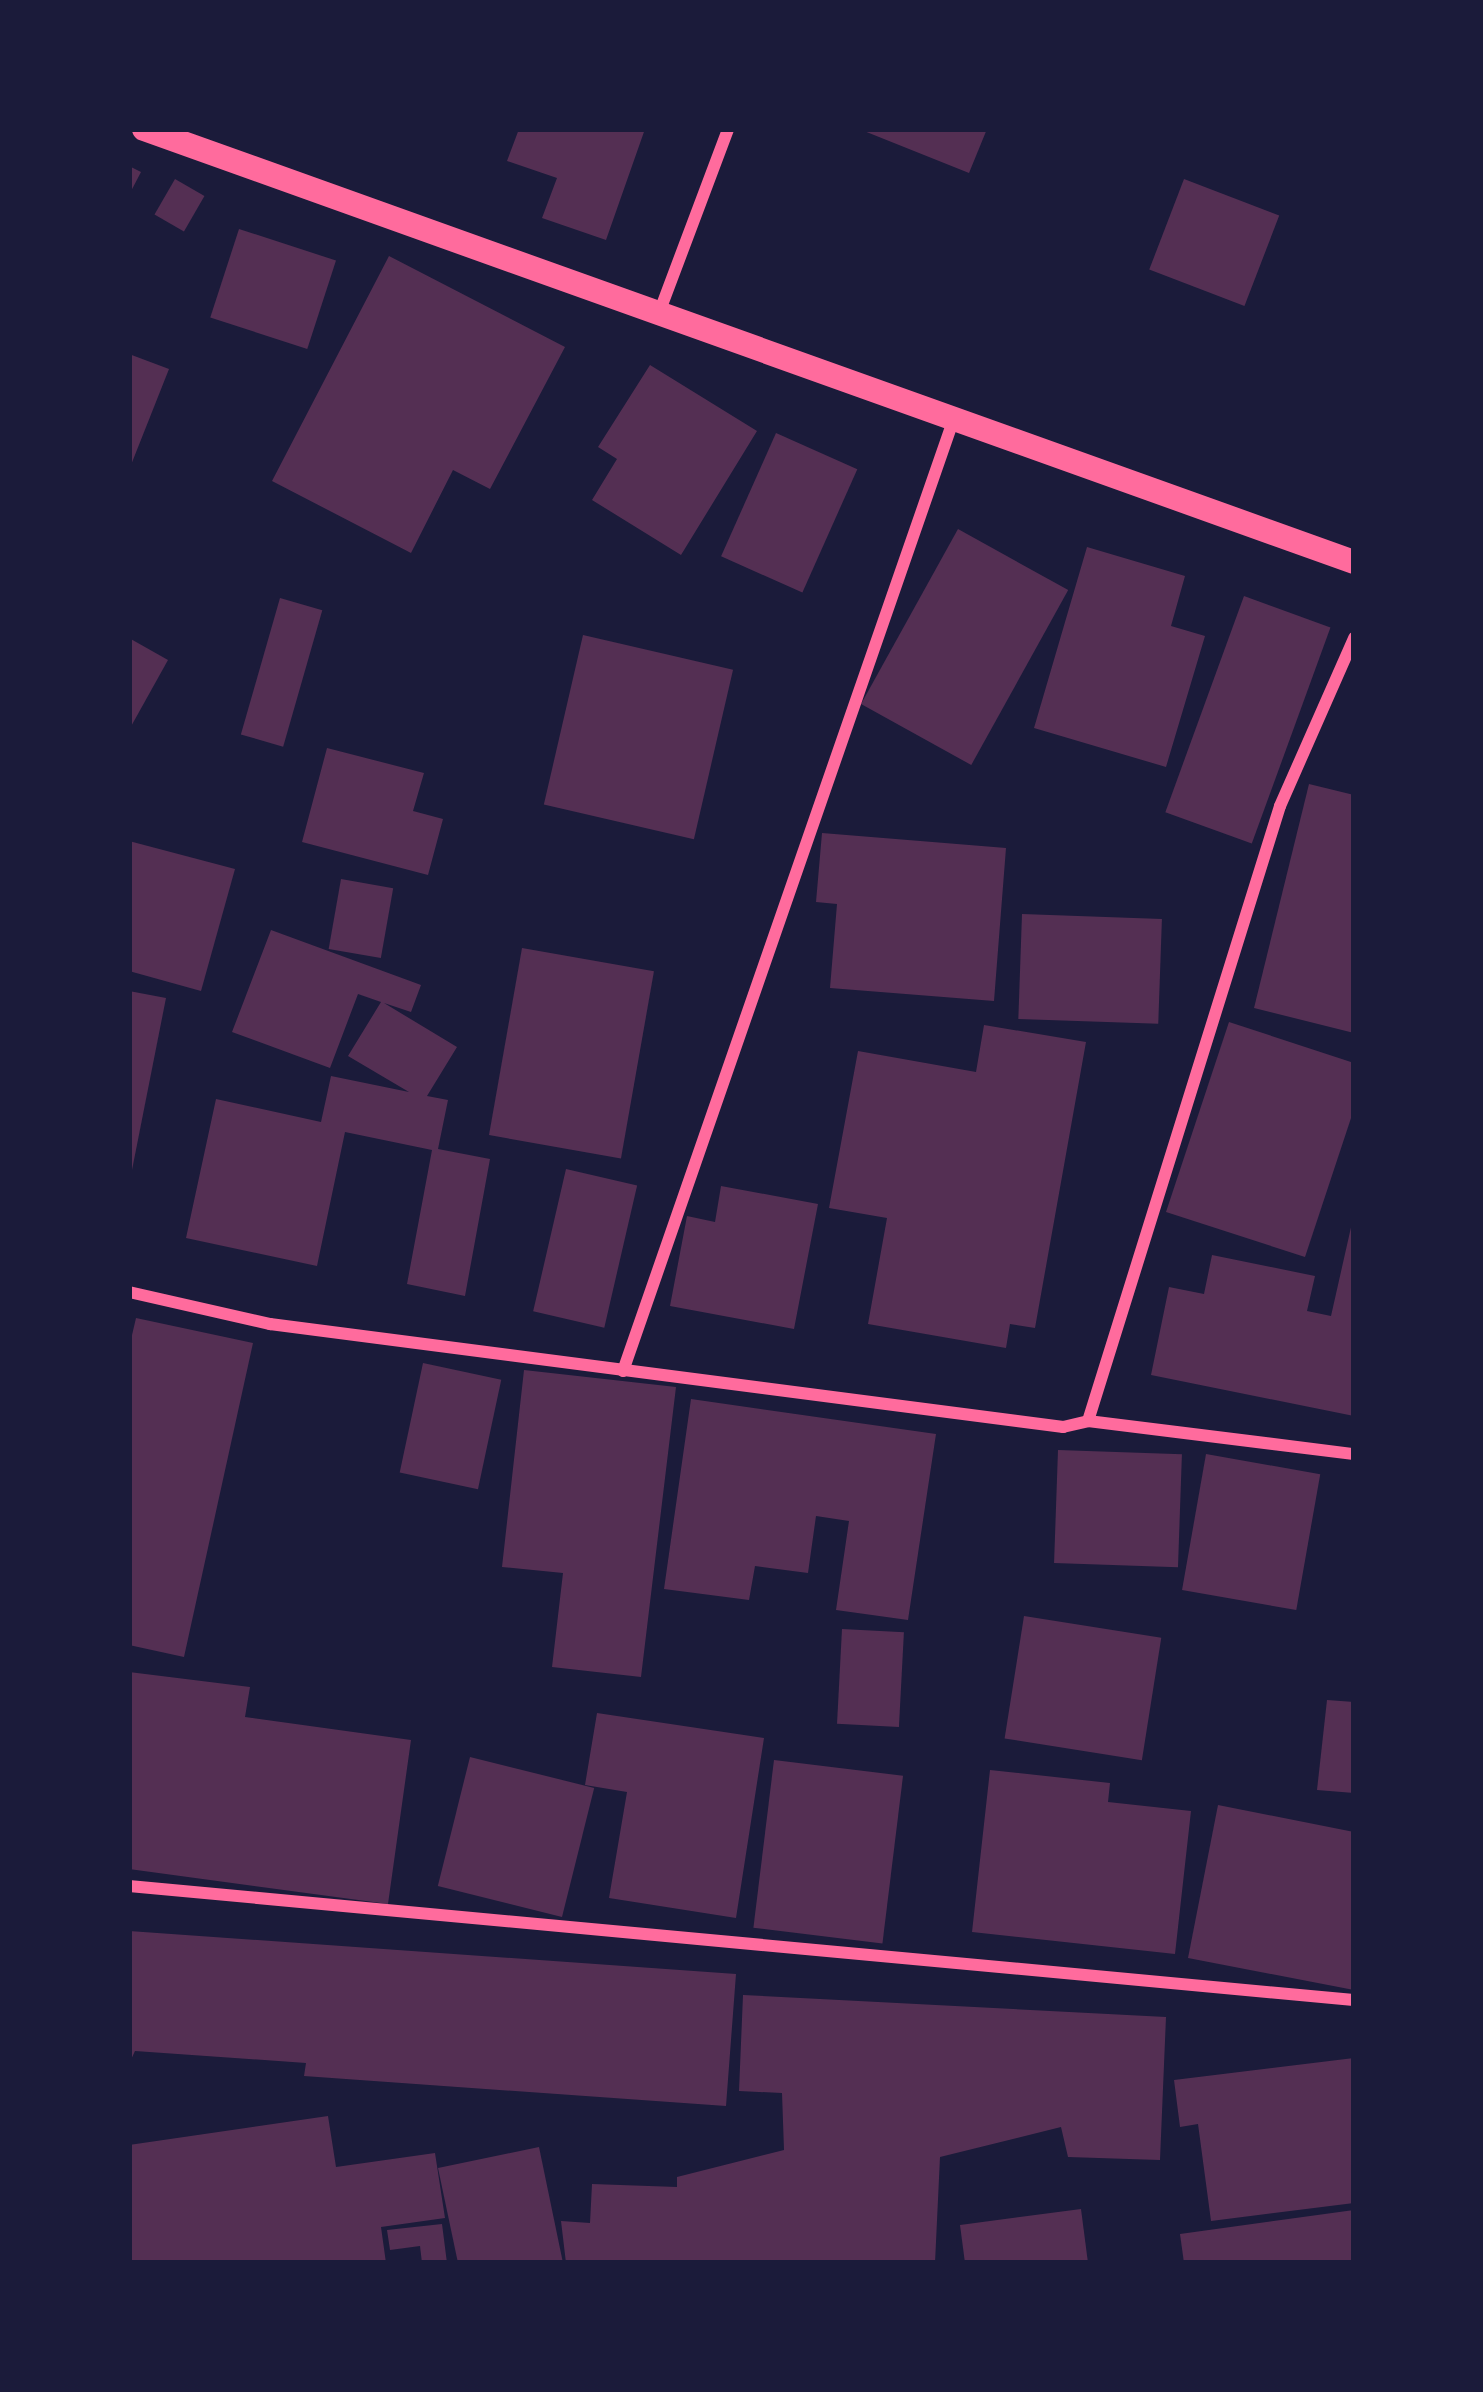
<!DOCTYPE html>
<html>
<head>
<meta charset="utf-8">
<style>
	body { margin:0 }
	#map { position:relative; width:1483px; height:2392px; overflow:hidden; background:#1b1b3a; font-family:"Titillium Web",sans-serif }
	div>[style] { position:absolute }
	.building>* { inset:0; background:#542f53; transform-origin:0 0 }
	.minor>* { height:12px; margin:-6px; padding:0 6px; transform-origin:6px; border-radius:6px; background:#ff6b9d }
	.secondary>* { height:24px; margin:-12px; padding:0 12px; transform-origin:12px; border-radius:12px; background:#ff6b9d }
	span { translate:-50% -50%; white-space:nowrap; text-align:center; line-height:1.15; -webkit-text-stroke:10px #1b1b3a; paint-order:stroke }
	.frame { position:absolute; inset:0; border:132px solid #1b1b3a; pointer-events:none }
</style>
</head>
<body>
<div id="map">
	<div class="building">
		<div style="clip-path:polygon(519px 129px,645px 129px,606px 240px,542px 218px,557px 178px,507px 161px)"></div>
		<div style="clip-path:polygon(859px 129px,987px 129px,969px 173px)"></div>
		<div style="clip-path:polygon(129px 166px,141px 172px,129px 195px)"></div>
		<div style="left:175px;top:179px;width:34px;height:41px;rotate:30deg"></div>
		<div style="left:1184px;top:179px;width:102px;height:97px;rotate:21deg"></div>
		<div style="left:239px;top:229px;width:102px;height:93px;rotate:18deg"></div>
		<div style="clip-path:polygon(389px 256px,565px 347px,490px 489px,453px 470px,411px 553px,272px 481px)"></div>
		<div style="clip-path:polygon(129px 354px,169px 369px,129px 470px)"></div>
		<div style="clip-path:polygon(650px 365px,757px 431px,681px 555px,592px 500px,617px 459px,598px 447px)"></div>
		<div style="left:776px;top:433px;width:89px;height:135px;rotate:24deg"></div>
		<div style="left:958px;top:529px;width:126px;height:200px;rotate:29deg"></div>
		<div style="clip-path:polygon(1087px 547px,1185px 576px,1171px 626px,1205px 636px,1166px 767px,1034px 728px)"></div>
		<div style="left:1244px;top:596px;width:92px;height:230px;rotate:20deg"></div>
		<div style="left:280px;top:598px;width:44px;height:142px;rotate:16deg"></div>
		<div style="left:583px;top:635px;width:154px;height:174px;rotate:13deg"></div>
		<div style="clip-path:polygon(129px 638px,168px 660px,129px 730px)"></div>
		<div style="clip-path:polygon(327px 748px,424px 773px,413px 811px,443px 819px,428px 875px,302px 842px)"></div>
		<div style="clip-path:polygon(1309px 784px,1354px 795px,1354px 1033px,1254px 1008px)"></div>
		<div style="clip-path:polygon(822px 833px,1006px 848px,994px 1001px,830px 988px,837px 904px,816px 902px)"></div>
		<div style="clip-path:polygon(129px 841px,235px 869px,201px 991px,129px 971px)"></div>
		<div style="left:341px;top:879px;width:53px;height:71px;rotate:10deg"></div>
		<div style="left:1022px;top:914px;width:140px;height:105px;rotate:2deg"></div>
		<div style="clip-path:polygon(271px 930px,421px 985px,411px 1012px,384px 1003px,457px 1047px,427px 1096px,448px 1100px,438px 1149px,490px 1159px,465px 1296px,407px 1284px,432px 1150px,345px 1132px,317px 1266px,186px 1238px,216px 1099px,321px 1122px,331px 1076px,409px 1092px,348px 1056px,381px 1002px,358px 994px,330px 1068px,232px 1032px)"></div>
		<div style="left:522px;top:948px;width:134px;height:190px;rotate:10deg"></div>
		<div style="clip-path:polygon(129px 991px,166px 998px,131px 1175px,129px 1175px)"></div>
		<div style="clip-path:polygon(1229px 1022px,1354px 1063px,1354px 1109px,1305px 1257px,1166px 1212px)"></div>
		<div style="clip-path:polygon(984px 1025px,1086px 1042px,1035px 1328px,1010px 1324px,1006px 1348px,868px 1324px,887px 1218px,829px 1208px,858px 1051px,976px 1072px)"></div>
		<div style="left:566px;top:1169px;width:73px;height:146px;rotate:13deg"></div>
		<div style="clip-path:polygon(721px 1186px,818px 1204px,794px 1329px,670px 1306px,687px 1216px,715px 1222px)"></div>
		<div style="clip-path:polygon(1354px 1214px,1354px 1416px,1151px 1375px,1169px 1287px,1204px 1294px,1212px 1255px,1315px 1276px,1307px 1311px,1331px 1316px)"></div>
		<div style="clip-path:polygon(136px 1318px,253px 1343px,184px 1657px,129px 1645px,129px 1348px)"></div>
		<div style="left:423px;top:1363px;width:80px;height:112px;rotate:12deg"></div>
		<div style="clip-path:polygon(524px 1370px,676px 1387px,641px 1677px,552px 1667px,563px 1573px,502px 1567px)"></div>
		<div style="clip-path:polygon(691px 1399px,936px 1434px,908px 1620px,836px 1610px,849px 1521px,816px 1516px,808px 1573px,755px 1566px,749px 1600px,664px 1589px)"></div>
		<div style="left:1058px;top:1450px;width:124px;height:113px;rotate:2deg"></div>
		<div style="left:1206px;top:1454px;width:116px;height:138px;rotate:10deg"></div>
		<div style="left:1024px;top:1616px;width:139px;height:124px;rotate:9deg"></div>
		<div style="left:842px;top:1629px;width:62px;height:95px;rotate:3deg"></div>
		<div style="clip-path:polygon(129px 1672px,250px 1687px,245px 1717px,411px 1740px,388px 1904px,129px 1869px)"></div>
		<div style="clip-path:polygon(1327px 1700px,1354px 1702px,1354px 1793px,1317px 1790px)"></div>
		<div style="clip-path:polygon(597px 1713px,764px 1738px,736px 1918px,609px 1898px,627px 1792px,585px 1785px)"></div>
		<div style="left:470px;top:1757px;width:128px;height:133px;rotate:14deg"></div>
		<div style="left:774px;top:1760px;width:130px;height:169px;rotate:7deg"></div>
		<div style="clip-path:polygon(990px 1770px,1110px 1783px,1108px 1802px,1191px 1811px,1175px 1954px,972px 1932px)"></div>
		<div style="clip-path:polygon(1218px 1805px,1354px 1832px,1354px 1990px,1188px 1958px)"></div>
		<div style="clip-path:polygon(129px 1931px,736px 1974px,726px 2106px,304px 2076px,306px 2063px,135px 2051px,129px 2064px)"></div>
		<div style="clip-path:polygon(743px 1995px,1166px 2017px,1160px 2160px,1068px 2157px,1061px 2127px,940px 2157px,935px 2263px,566px 2263px,561px 2221px,590px 2223px,592px 2184px,677px 2187px,677px 2177px,784px 2150px,782px 2093px,739px 2091px)"></div>
		<div style="clip-path:polygon(1354px 2058px,1354px 2203px,1211px 2221px,1198px 2124px,1180px 2127px,1174px 2080px)"></div>
		<div style="clip-path:polygon(328px 2116px,336px 2167px,435px 2153px,445px 2218px,381px 2227px,386px 2263px,129px 2263px,129px 2145px)"></div>
		<div style="clip-path:polygon(539px 2147px,563px 2263px,458px 2263px,438px 2168px)"></div>
		<div style="clip-path:polygon(1081px 2209px,1088px 2263px,965px 2263px,960px 2225px)"></div>
		<div style="clip-path:polygon(1354px 2210px,1354px 2263px,1184px 2263px,1180px 2234px)"></div>
		<div style="clip-path:polygon(442px 2224px,447px 2263px,422px 2263px,420px 2246px,390px 2250px,387px 2230px)"></div>
	</div>
	<div class="minor">
		<div style="left:659px;top:313px;width:197px;rotate:-69.4deg"></div>
		<div style="left:129px;top:1292px;width:145px;rotate:12.8deg"></div>
		<div style="left:270px;top:1324px;width:800px;rotate:7.4deg"></div>
		<div style="left:1063px;top:1427px;width:26px;rotate:-13deg"></div>
		<div style="left:1088px;top:1421px;width:268px;rotate:7.1deg"></div>
		<div style="left:623px;top:1371px;width:1003px;rotate:-70.84deg"></div>
		<div style="left:1088px;top:1421px;width:644px;rotate:-72.66deg"></div>
		<div style="left:1280px;top:806px;width:184px;rotate:-66.2deg"></div>
		<div style="left:129px;top:1886px;width:1230px;rotate:5.32deg"></div>
	</div>
	<div class="secondary">
		<div style="left:144px;top:129px;width:1285px;rotate:19.69deg"></div>
	</div>
	<div class="frame"></div>
</div>
</body>
</html>
